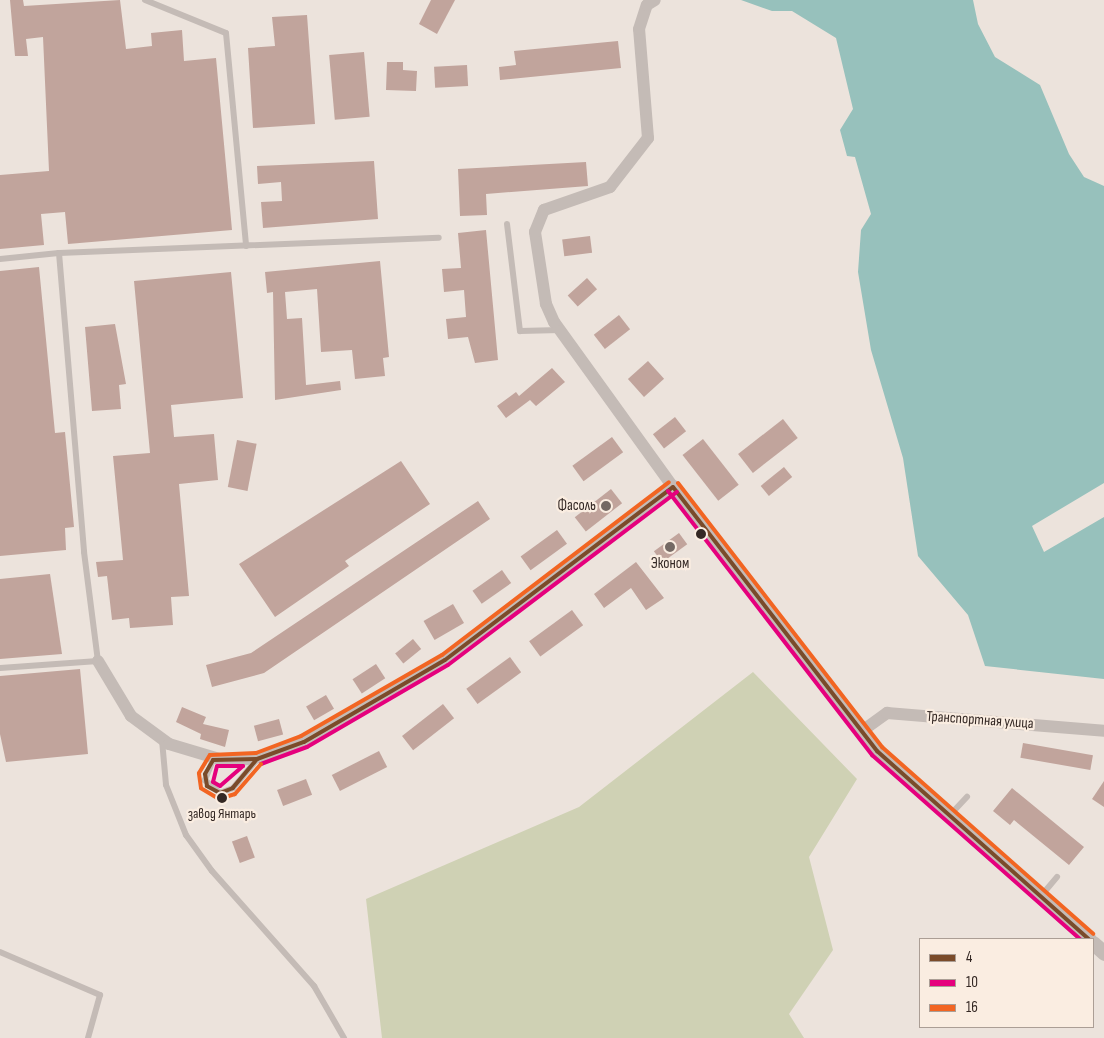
<!DOCTYPE html>
<html>
<head>
<meta charset="utf-8">
<style>
	body { margin:0 }
	#map { position:relative; width:1104px; height:1038px; overflow:hidden; background:#ece3dc; font-family:"Sofia Sans Condensed",sans-serif }
	div>[style] { position:absolute }
	.green>* { inset:0; background:#cfd1b4 }
	.water>* { inset:0; background:#97c1bc }
	.building>* { inset:0; background:#c1a49c; transform-origin:0 0 }
	.service>* { height:6px; margin:-3px; padding:0 3px; transform-origin:3px; border-radius:3px; background:#c4bbb6 }
	.minor>* { height:12px; margin:-6px; padding:0 6px; transform-origin:6px; border-radius:6px; background:#c4bbb6 }
	.tertiary>* { height:15px; margin:-7.5px; padding:0 7.5px; transform-origin:7.5px; border-radius:7.5px; background:#c4bbb6 }
	.bus-1>* { height:4px; margin:-2px; padding:0 2px; transform-origin:2px; border-radius:2px; background:#7a4b2a }
	.bus-2>* { height:4px; margin:-2px; padding:0 2px; transform-origin:2px; border-radius:2px; background:#e5007d }
	.bus-3>* { height:4px; margin:-2px; padding:0 2px; transform-origin:2px; border-radius:2px; background:#f26522 }
	.dots>* { width:14px; height:14px; translate:-50% -50%; box-sizing:border-box; border:2px solid #faede1; border-radius:50% }
	span { translate:-50% -50%; white-space:nowrap; text-align:center; line-height:1.15; -webkit-text-stroke:4.5px #faede1; paint-order:stroke }
	.bus-label { font-size:14px; color:#342824 }
	.poi-label { font-size:15px; color:#342824 }
	.right { translate:-100% -50%; text-align:right }
	.street-label { font-size:15px; color:#342824 }
	.legend { position:absolute; left:919px; top:938px; width:175px; height:90px; box-sizing:border-box; background:#faede1; border:1px solid #ab9e95; margin:0; padding:6px 9px; list-style:none; font-size:15px; color:#342824 }
	.legend li { display:flex; align-items:center; gap:10px; height:25px }
	.legend b { width:25px; border:1px solid #ab9e95 }
</style>
</head>
<body>
<div id="map">
	<div class="green">
		<div style="clip-path:polygon(753px 672px,857px 779px,809px 857px,833px 950px,789px 1014px,804px 1038px,382px 1038px,366px 899px,579px 807px)"></div>
	</div>
	<div class="water">
		<div style="clip-path:polygon(741px 0,973px 0,978px 24px,995px 57px,1040px 85px,1069px 154px,1084px 177px,1104px 186px,1104px 483px,1032px 526px,1044px 552px,1104px 517px,1104px 679px,985px 666px,968px 615px,918px 556px,903px 458px,871px 350px,858px 272px,861px 230px,871px 214px,855px 157px,847px 156px,840px 130px,853px 109px,836px 38px,792px 11px,772px 11px)"></div>
	</div>
	<div class="building">
		<div style="clip-path:polygon(10px 0,23px 0,24px 6px,120px 0,126px 49px,152px 46px,151px 33px,182px 30px,184px 61px,216px 58px,232px 230px,68px 244px,65px 212px,41px 214px,44px 245px,0 249px,0 175px,49px 171px,43px 37px,26px 39px,28px 56px,15px 56px)"></div>
		<div style="clip-path:polygon(431px 0,455px 0,437px 34px,419px 24px)"></div>
		<div style="clip-path:polygon(307px 15px,315px 124px,253px 128px,248px 48px,275px 46px,272px 17px)"></div>
		<div style="clip-path:polygon(618px 41px,621px 68px,500px 80px,499px 67px,516px 65px,514px 51px)"></div>
		<div style="left:364px;top:52px;width:65px;height:35px;rotate:85deg"></div>
		<div style="clip-path:polygon(387px 62px,403px 62px,403px 70px,417px 71px,416px 91px,386px 90px)"></div>
		<div style="left:467px;top:65px;width:21px;height:33px;rotate:87deg"></div>
		<div style="clip-path:polygon(374px 161px,378px 219px,263px 228px,261px 202px,282px 201px,281px 182px,258px 184px,257px 166px)"></div>
		<div style="clip-path:polygon(586px 162px,588px 186px,486px 194px,487px 215px,460px 216px,458px 169px)"></div>
		<div style="clip-path:polygon(486px 230px,498px 360px,475px 363px,468px 337px,448px 339px,446px 319px,466px 317px,464px 290px,444px 292px,442px 269px,461px 268px,458px 233px)"></div>
		<div style="left:590px;top:236px;width:17px;height:28px;rotate:83deg"></div>
		<div style="clip-path:polygon(380px 261px,389px 357px,383px 358px,385px 376px,355px 379px,352px 350px,321px 352px,317px 289px,285px 292px,287px 319px,302px 318px,306px 385px,340px 381px,341px 390px,275px 400px,273px 292px,267px 293px,265px 272px)"></div>
		<div style="clip-path:polygon(39px 267px,55px 433px,65px 432px,74px 527px,65px 528px,66px 550px,0 556px,0 271px)"></div>
		<div style="clip-path:polygon(231px 272px,243px 398px,171px 405px,174px 437px,214px 434px,218px 480px,179px 484px,189px 596px,171px 597px,173px 625px,130px 628px,129px 618px,112px 620px,107px 576px,98px 577px,96px 562px,123px 560px,113px 456px,150px 453px,134px 281px)"></div>
		<div style="left:587px;top:278px;width:15px;height:26px;rotate:48deg"></div>
		<div style="left:619px;top:315px;width:18px;height:32px;rotate:52deg"></div>
		<div style="clip-path:polygon(115px 324px,126px 384px,119px 385px,121px 409px,92px 411px,85px 327px)"></div>
		<div style="left:648px;top:361px;width:24px;height:27px;rotate:48deg"></div>
		<div style="clip-path:polygon(552px 368px,565px 382px,536px 406px,530px 400px,506px 418px,497px 406px,516px 392px,519px 396px)"></div>
		<div style="left:675px;top:417px;width:18px;height:28px;rotate:52deg"></div>
		<div style="left:783px;top:419px;width:24px;height:57px;rotate:52deg"></div>
		<div style="left:612px;top:437px;width:19px;height:49px;rotate:54deg"></div>
		<div style="left:703px;top:439px;width:58px;height:26px;rotate:52deg"></div>
		<div style="left:237px;top:440px;width:20px;height:48px;rotate:11deg"></div>
		<div style="clip-path:polygon(401px 461px,430px 504px,345px 561px,349px 566px,275px 617px,239px 564px)"></div>
		<div style="left:784px;top:467px;width:13px;height:30px;rotate:51deg"></div>
		<div style="left:611px;top:489px;width:18px;height:46px;rotate:52deg"></div>
		<div style="clip-path:polygon(478px 501px,490px 519px,264px 673px,212px 687px,206px 665px,251px 653px)"></div>
		<div style="left:557px;top:530px;width:17px;height:45px;rotate:54deg"></div>
		<div style="left:679px;top:533px;width:14px;height:31px;rotate:54deg"></div>
		<div style="clip-path:polygon(636px 562px,664px 598px,646px 610px,631px 588px,604px 608px,594px 594px)"></div>
		<div style="left:502px;top:570px;width:16px;height:36px;rotate:55deg"></div>
		<div style="clip-path:polygon(50px 574px,62px 654px,0 659px,0 579px)"></div>
		<div style="left:453px;top:604px;width:22px;height:34px;rotate:60deg"></div>
		<div style="left:572px;top:610px;width:19px;height:53px;rotate:54deg"></div>
		<div style="left:413px;top:639px;width:13px;height:23px;rotate:51deg"></div>
		<div style="left:510px;top:657px;width:19px;height:54px;rotate:54deg"></div>
		<div style="left:376px;top:664px;width:17px;height:28px;rotate:57deg"></div>
		<div style="clip-path:polygon(80px 669px,88px 754px,6px 762px,0 734px,0 676px)"></div>
		<div style="left:326px;top:695px;width:16px;height:23px;rotate:60deg"></div>
		<div style="left:443px;top:704px;width:18px;height:52px;rotate:52deg"></div>
		<div style="clip-path:polygon(182px 707px,206px 717px,203px 724px,229px 730px,225px 747px,200px 739px,201px 734px,176px 722px)"></div>
		<div style="left:279px;top:719px;width:16px;height:26px;rotate:75deg"></div>
		<div style="left:1023px;top:743px;width:71px;height:15px;rotate:10deg"></div>
		<div style="left:379px;top:751px;width:18px;height:53px;rotate:63deg"></div>
		<div style="left:306px;top:779px;width:17px;height:31px;rotate:69deg"></div>
		<div style="clip-path:polygon(1104px 781px,1104px 807px,1092px 799px)"></div>
		<div style="clip-path:polygon(1012px 788px,1084px 847px,1069px 865px,1014px 820px,1010px 825px,993px 811px)"></div>
		<div style="left:247px;top:836px;width:23px;height:16px;rotate:70deg"></div>
	</div>
	<div class="service">
		<div style="left:145px;top:0;width:87px;rotate:22.2deg"></div>
		<div style="left:226px;top:33px;width:214px;rotate:84.6deg"></div>
		<div style="left:507px;top:224px;width:108px;rotate:83.1deg"></div>
		<div style="left:520px;top:331px;width:40px;rotate:-1.4deg"></div>
		<div style="left:59px;top:253px;width:380px;rotate:-2.3deg"></div>
		<div style="left:0;top:259px;width:59px;rotate:-5.8deg"></div>
		<div style="left:59px;top:253px;width:300px;rotate:85.2deg"></div>
		<div style="left:84px;top:552px;width:110px;rotate:82.7deg"></div>
		<div style="left:98px;top:661px;width:98px;rotate:175.9deg"></div>
		<div style="left:162px;top:740px;width:45px;rotate:84.9deg"></div>
		<div style="left:166px;top:785px;width:54px;rotate:68.2deg"></div>
		<div style="left:186px;top:835px;width:44px;rotate:54.2deg"></div>
		<div style="left:212px;top:871px;width:154px;rotate:48.4deg"></div>
		<div style="left:314px;top:986px;width:60px;rotate:60deg"></div>
		<div style="left:213px;top:760px;width:22px;rotate:112deg"></div>
		<div style="left:205px;top:780px;width:20px;rotate:41deg"></div>
		<div style="left:220px;top:793px;width:14px;rotate:-21deg"></div>
		<div style="left:233px;top:788px;width:38px;rotate:-50deg"></div>
		<div style="left:950px;top:815px;width:25px;rotate:-47deg"></div>
		<div style="left:1041px;top:896px;width:25px;rotate:-50deg"></div>
		<div style="left:0;top:952px;width:109px;rotate:23.3deg"></div>
		<div style="left:100px;top:995px;width:45px;rotate:105.6deg"></div>
	</div>
	<div class="minor">
		<div style="left:98px;top:661px;width:64px;rotate:59deg"></div>
		<div style="left:131px;top:716px;width:47px;rotate:36.4deg"></div>
		<div style="left:169px;top:744px;width:63px;rotate:16.7deg"></div>
		<div style="left:229px;top:762px;width:44px;rotate:-9.2deg"></div>
		<div style="left:272px;top:755px;width:35px;rotate:-22deg"></div>
		<div style="left:304px;top:742px;width:163px;rotate:-30.2deg"></div>
		<div style="left:445px;top:660px;width:286px;rotate:-37.2deg"></div>
		<div style="left:673px;top:487px;width:203px;rotate:-125.8deg"></div>
		<div style="left:554px;top:322px;width:20px;rotate:-114deg"></div>
		<div style="left:546px;top:304px;width:73px;rotate:-98.7deg"></div>
		<div style="left:535px;top:232px;width:24px;rotate:-68deg"></div>
		<div style="left:544px;top:210px;width:70px;rotate:-19.2deg"></div>
		<div style="left:610px;top:187px;width:62px;rotate:-52.2deg"></div>
		<div style="left:648px;top:138px;width:109px;rotate:-94.7deg"></div>
		<div style="left:639px;top:29px;width:25px;rotate:-72deg"></div>
		<div style="left:647px;top:5px;width:9px;rotate:-32deg"></div>
		<div style="left:862px;top:731px;width:31px;rotate:-36deg"></div>
		<div style="left:887px;top:713px;width:218px;rotate:4.7deg"></div>
	</div>
	<div class="tertiary">
		<div style="left:673px;top:487px;width:334px;rotate:52.3deg"></div>
		<div style="left:877px;top:751px;width:283px;rotate:41.6deg"></div>
		<div style="left:1093px;top:943px;width:15px;rotate:42deg"></div>
	</div>
	<div class="bus-1">
		<div style="left:673px;top:487px;width:334px;rotate:52.3deg"></div>
		<div style="left:877px;top:751px;width:283px;rotate:41.6deg"></div>
		<div style="left:257px;top:759px;width:38px;rotate:130deg"></div>
		<div style="left:233px;top:788px;width:14px;rotate:159deg"></div>
		<div style="left:220px;top:793px;width:15px;rotate:-152deg"></div>
		<div style="left:207px;top:786px;width:12px;rotate:-99deg"></div>
		<div style="left:205px;top:774px;width:16px;rotate:-60deg"></div>
		<div style="left:213px;top:760px;width:44px;rotate:-1.3deg"></div>
		<div style="left:257px;top:759px;width:50px;rotate:-19.9deg"></div>
		<div style="left:304px;top:742px;width:163px;rotate:-30.2deg"></div>
		<div style="left:445px;top:660px;width:286px;rotate:-37.2deg"></div>
	</div>
	<div class="bus-2">
		<div style="left:668px;top:491px;width:334px;rotate:52.3deg"></div>
		<div style="left:872px;top:755px;width:278px;rotate:41.5deg"></div>
		<div style="left:261px;top:764px;width:49px;rotate:-20.3deg"></div>
		<div style="left:307px;top:747px;width:163px;rotate:-30.2deg"></div>
		<div style="left:448px;top:665px;width:287px;rotate:-37.1deg"></div>
		<div style="left:217px;top:766px;width:26px"></div>
		<div style="left:243px;top:766px;width:30px;rotate:139deg"></div>
		<div style="left:220px;top:786px;width:8px;rotate:-150deg"></div>
		<div style="left:213px;top:782px;width:16px;rotate:-76deg"></div>
	</div>
	<div class="bus-3">
		<div style="left:678px;top:483px;width:334px;rotate:52.3deg"></div>
		<div style="left:882px;top:747px;width:282px;rotate:41.5deg"></div>
		<div style="left:261px;top:764px;width:40px;rotate:131deg"></div>
		<div style="left:235px;top:794px;width:17px;rotate:163deg"></div>
		<div style="left:219px;top:799px;width:21px;rotate:-149deg"></div>
		<div style="left:201px;top:788px;width:15px;rotate:-98deg"></div>
		<div style="left:199px;top:773px;width:21px;rotate:-59deg"></div>
		<div style="left:210px;top:755px;width:46px;rotate:-2.5deg"></div>
		<div style="left:256px;top:753px;width:48px;rotate:-20.7deg"></div>
		<div style="left:301px;top:736px;width:163px;rotate:-29.9deg"></div>
		<div style="left:442px;top:655px;width:285px;rotate:-37.3deg"></div>
	</div>
	<div class="dots">
		<div style="left:606px;top:506px;background:#746964"></div>
		<div style="left:701px;top:534px;background:#342824"></div>
		<div style="left:670px;top:547px;background:#746964"></div>
		<div style="left:222px;top:798px;background:#342824"></div>
	</div>
	<div class="bus-label">
		<span style="left:222px;top:814px">завод Янтарь</span>
	</div>
	<div class="poi-label">
		<span class="right" style="left:596px;top:506px">Фасоль</span>
		<span style="left:670px;top:564px">Эконом</span>
	</div>
	<div class="street-label">
		<span style="left:980px;top:720px;rotate:4deg">Транспортная улица</span>
	</div>
	<ul class="legend">
	<li><b style="height:6px;background:#7a4b2a"></b>4</li>
	<li><b style="height:6px;background:#e5007d"></b>10</li>
	<li><b style="height:6px;background:#f26522"></b>16</li>
	</ul>
</div>
</body>
</html>
